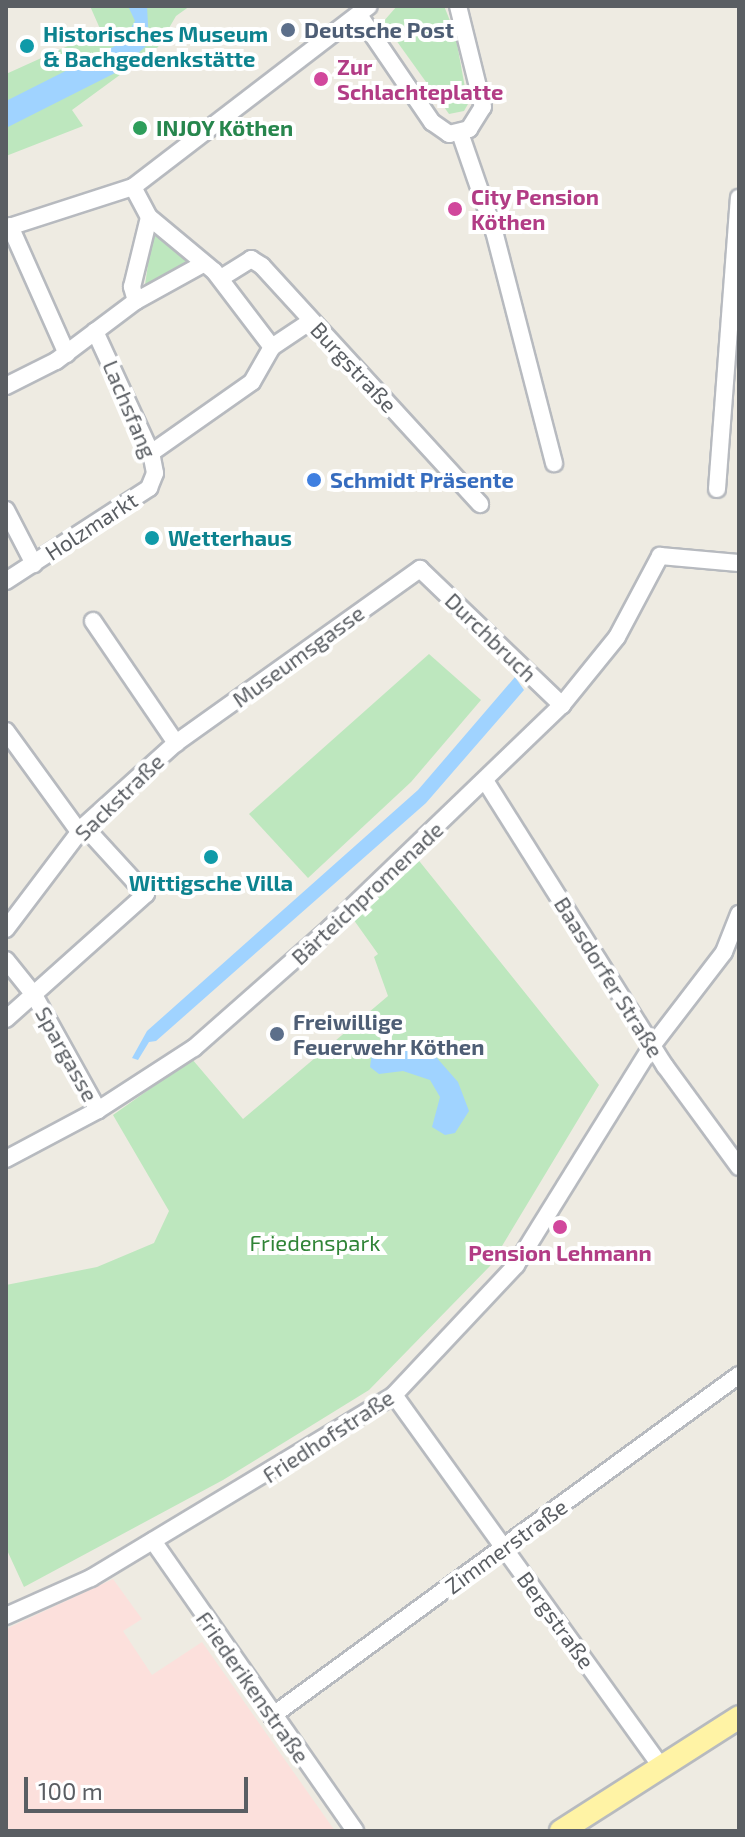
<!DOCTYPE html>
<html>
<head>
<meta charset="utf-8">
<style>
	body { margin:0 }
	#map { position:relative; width:745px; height:1837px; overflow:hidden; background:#eeebe2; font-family:"Exo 2",sans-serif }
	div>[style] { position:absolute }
	.medical>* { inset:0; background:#fce0dc }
	.green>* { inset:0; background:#bde7be }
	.water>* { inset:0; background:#a0d3ff }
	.roads { filter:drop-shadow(2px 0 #b7babf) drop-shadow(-2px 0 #b7babf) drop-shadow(0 2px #b7babf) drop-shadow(0 -2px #b7babf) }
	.minor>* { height:16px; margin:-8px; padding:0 8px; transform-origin:8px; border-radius:8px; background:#fff }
	.major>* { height:22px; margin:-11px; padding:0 11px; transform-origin:11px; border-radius:11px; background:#fff3a5 }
	.dots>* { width:22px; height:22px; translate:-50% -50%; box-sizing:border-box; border:4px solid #fff; border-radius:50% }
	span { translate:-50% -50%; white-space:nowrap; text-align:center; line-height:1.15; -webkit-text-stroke:8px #fff; paint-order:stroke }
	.service-label { font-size:22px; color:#4e5e75; font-weight:700 }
	.left { translate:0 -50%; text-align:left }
	.culture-label { font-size:22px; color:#0d838f; font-weight:700 }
	.hotel-label { font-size:22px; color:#b23c85; font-weight:700 }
	.leisure-label { font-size:22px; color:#27864d; font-weight:700 }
	.street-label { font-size:22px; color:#5a5e63 }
	.shop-label { font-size:22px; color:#366cbe; font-weight:700 }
	.park-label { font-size:22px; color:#308437 }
	.frame { position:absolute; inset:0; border:8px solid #5a5e63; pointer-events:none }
	.scale { position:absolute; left:24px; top:1777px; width:224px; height:36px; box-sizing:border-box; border:4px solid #5a5e63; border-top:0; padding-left:10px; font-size:24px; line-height:28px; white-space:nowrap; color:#5a5e63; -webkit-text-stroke:6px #fff; paint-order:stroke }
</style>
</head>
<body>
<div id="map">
	<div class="medical">
		<div style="clip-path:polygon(113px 1579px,142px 1619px,123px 1631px,152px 1675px,202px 1642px,335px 1831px,6px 1831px,6px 1629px)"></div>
	</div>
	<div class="green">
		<div style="clip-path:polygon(90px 6px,190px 6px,176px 16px,158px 47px,72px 110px,83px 126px,6px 156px,6px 74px,101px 31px)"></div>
		<div style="clip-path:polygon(397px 6px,444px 6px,455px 33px,468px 104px,464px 111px,449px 114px,383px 22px)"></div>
		<div style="clip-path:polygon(154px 223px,190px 264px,145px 285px)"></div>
		<div style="clip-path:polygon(429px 654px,481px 700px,411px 782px,308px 878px,249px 814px)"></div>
		<div style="clip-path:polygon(416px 857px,599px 1085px,490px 1266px,369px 1390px,223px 1480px,24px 1587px,6px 1548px,6px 1285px,97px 1267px,154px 1243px,169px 1211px,113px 1115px,192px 1059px,243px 1119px,388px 996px,374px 957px,378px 954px,351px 916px)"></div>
	</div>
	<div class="water">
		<div style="clip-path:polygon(128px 6px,147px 6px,149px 43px,121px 70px,6px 128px,6px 101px,123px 42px,135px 21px)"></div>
		<div style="clip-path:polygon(515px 677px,524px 690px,426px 803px,156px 1041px,149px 1042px,138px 1060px,132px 1058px,147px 1031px,418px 790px)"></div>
		<div style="clip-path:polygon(415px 1043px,429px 1049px,458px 1082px,469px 1111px,455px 1133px,445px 1135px,432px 1127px,440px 1097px,430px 1080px,403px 1071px,379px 1074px,370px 1067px,372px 1053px,387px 1045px)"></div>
	</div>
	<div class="roads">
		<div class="minor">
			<div style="left:359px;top:15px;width:130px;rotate:55.7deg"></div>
			<div style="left:432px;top:122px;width:21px;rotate:35deg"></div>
			<div style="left:449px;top:134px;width:21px;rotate:-14deg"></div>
			<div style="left:469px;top:129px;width:26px;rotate:-58deg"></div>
			<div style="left:483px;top:107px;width:104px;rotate:-103.9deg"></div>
			<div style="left:460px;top:133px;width:104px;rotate:70.9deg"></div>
			<div style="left:494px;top:231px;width:240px;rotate:75.5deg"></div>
			<div style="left:133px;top:187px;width:34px;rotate:62deg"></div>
			<div style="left:149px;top:217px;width:85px;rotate:39.7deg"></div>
			<div style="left:214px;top:271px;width:96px;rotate:52.7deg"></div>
			<div style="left:10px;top:226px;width:140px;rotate:66deg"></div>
			<div style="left:6px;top:228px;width:133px;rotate:-17.9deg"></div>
			<div style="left:133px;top:187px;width:297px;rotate:-37.5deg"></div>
			<div style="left:221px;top:278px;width:36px;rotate:-32deg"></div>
			<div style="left:251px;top:259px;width:13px;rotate:32deg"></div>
			<div style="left:262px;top:266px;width:323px;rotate:47.5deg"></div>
			<div style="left:136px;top:301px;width:15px;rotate:-106deg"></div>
			<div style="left:132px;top:287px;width:72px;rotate:-76.3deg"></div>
			<div style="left:6px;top:386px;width:56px;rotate:-26.6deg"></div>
			<div style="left:56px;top:361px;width:100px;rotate:-36.9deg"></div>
			<div style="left:136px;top:301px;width:77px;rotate:-28.9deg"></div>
			<div style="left:151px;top:453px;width:123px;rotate:-35.1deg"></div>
			<div style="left:252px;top:382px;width:40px;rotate:-60.3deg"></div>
			<div style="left:272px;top:347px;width:47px;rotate:-33.7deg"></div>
			<div style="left:717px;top:489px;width:292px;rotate:-85.7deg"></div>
			<div style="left:6px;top:510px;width:61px;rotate:62.6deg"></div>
			<div style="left:6px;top:581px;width:171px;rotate:-33deg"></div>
			<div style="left:149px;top:488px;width:16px;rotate:-68deg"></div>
			<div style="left:155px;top:473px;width:20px;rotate:-101deg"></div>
			<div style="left:151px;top:453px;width:134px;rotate:-114.7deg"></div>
			<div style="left:93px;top:621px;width:148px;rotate:55.8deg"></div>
			<div style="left:6px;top:731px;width:126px;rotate:54deg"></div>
			<div style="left:486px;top:782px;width:336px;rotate:57.8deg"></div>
			<div style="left:665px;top:1066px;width:125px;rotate:53.8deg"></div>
			<div style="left:6px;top:929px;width:129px;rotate:-52.9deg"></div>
			<div style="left:84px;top:826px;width:124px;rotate:-42.1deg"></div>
			<div style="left:176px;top:743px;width:300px;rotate:-35.5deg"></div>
			<div style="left:420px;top:569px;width:197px;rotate:43.8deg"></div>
			<div style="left:6px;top:960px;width:45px;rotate:51.3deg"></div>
			<div style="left:34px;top:995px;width:132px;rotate:60.9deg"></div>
			<div style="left:6px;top:1019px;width:188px;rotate:-41.8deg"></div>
			<div style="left:146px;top:894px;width:92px;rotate:-132.4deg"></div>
			<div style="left:6px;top:1159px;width:104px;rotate:-28deg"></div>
			<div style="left:98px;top:1110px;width:114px;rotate:-32.9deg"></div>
			<div style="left:194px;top:1048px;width:181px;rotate:-41.4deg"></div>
			<div style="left:330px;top:928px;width:322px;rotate:-43.9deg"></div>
			<div style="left:562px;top:705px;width:87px;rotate:-51deg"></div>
			<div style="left:617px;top:637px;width:92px;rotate:-62deg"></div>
			<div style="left:660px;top:556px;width:79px;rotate:5.1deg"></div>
			<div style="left:394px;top:1395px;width:458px;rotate:54.3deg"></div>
			<div style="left:153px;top:1541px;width:353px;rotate:55.1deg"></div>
			<div style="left:6px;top:1616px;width:93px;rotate:-24.1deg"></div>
			<div style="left:91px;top:1578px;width:354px;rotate:-31.1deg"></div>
			<div style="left:394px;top:1395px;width:178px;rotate:-46.8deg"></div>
			<div style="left:516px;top:1265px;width:258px;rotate:-58.2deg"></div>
			<div style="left:652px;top:1046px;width:118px;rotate:-52.5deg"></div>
			<div style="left:724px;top:952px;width:41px;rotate:-68.5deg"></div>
			<div style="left:272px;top:1716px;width:578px;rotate:-36.14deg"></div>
		</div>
		<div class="major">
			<div style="left:561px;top:1831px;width:211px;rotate:-32.6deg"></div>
		</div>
	</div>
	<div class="dots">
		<div style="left:288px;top:30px;background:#5c6f8a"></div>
		<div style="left:27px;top:46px;background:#0f9aa8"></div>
		<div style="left:321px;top:79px;background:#d1479c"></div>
		<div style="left:140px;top:128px;background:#2e9e5b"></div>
		<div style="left:455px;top:209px;background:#d1479c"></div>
		<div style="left:314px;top:480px;background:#3f7fe0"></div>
		<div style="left:152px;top:538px;background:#0f9aa8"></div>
		<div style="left:211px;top:857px;background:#0f9aa8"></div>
		<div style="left:277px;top:1034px;background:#5c6f8a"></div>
		<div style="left:560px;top:1227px;background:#d1479c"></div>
	</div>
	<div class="service-label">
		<span class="left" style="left:304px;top:30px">Deutsche Post</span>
		<span class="left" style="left:293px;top:1034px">Freiwillige<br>Feuerwehr Köthen</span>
	</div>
	<div class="culture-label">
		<span class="left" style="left:43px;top:46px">Historisches Museum<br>&amp; Bachgedenkstätte</span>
		<span class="left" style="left:168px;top:538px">Wetterhaus</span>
		<span style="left:211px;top:883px">Wittigsche Villa</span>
	</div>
	<div class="hotel-label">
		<span class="left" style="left:337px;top:79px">Zur<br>Schlachteplatte</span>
		<span class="left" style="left:471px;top:209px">City Pension<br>Köthen</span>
		<span style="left:560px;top:1253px">Pension Lehmann</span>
	</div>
	<div class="leisure-label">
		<span class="left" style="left:156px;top:128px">INJOY Köthen</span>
	</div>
	<div class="street-label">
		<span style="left:354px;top:367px;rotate:47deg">Burgstraße</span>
		<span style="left:130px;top:409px;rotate:67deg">Lachsfang</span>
		<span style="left:91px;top:526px;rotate:-33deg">Holzmarkt</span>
		<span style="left:491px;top:637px;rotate:44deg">Durchbruch</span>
		<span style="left:298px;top:656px;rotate:-36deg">Museumsgasse</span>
		<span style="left:119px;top:797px;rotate:-44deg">Sackstraße</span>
		<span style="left:367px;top:893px;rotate:-43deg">Bärteichpromenade</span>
		<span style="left:609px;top:977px;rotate:58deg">Baasdorfer Straße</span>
		<span style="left:67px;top:1054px;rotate:61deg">Spargasse</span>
		<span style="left:328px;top:1436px;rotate:-33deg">Friedhofstraße</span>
		<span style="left:506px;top:1546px;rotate:-36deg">Zimmerstraße</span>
		<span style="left:556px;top:1620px;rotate:54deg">Bergstraße</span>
		<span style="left:253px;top:1687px;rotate:55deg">Friederikenstraße</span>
	</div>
	<div class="shop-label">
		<span class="left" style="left:330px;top:480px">Schmidt Präsente</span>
	</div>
	<div class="park-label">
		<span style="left:315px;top:1243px">Friedenspark</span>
	</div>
	<div class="frame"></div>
	<div class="scale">100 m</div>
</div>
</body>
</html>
